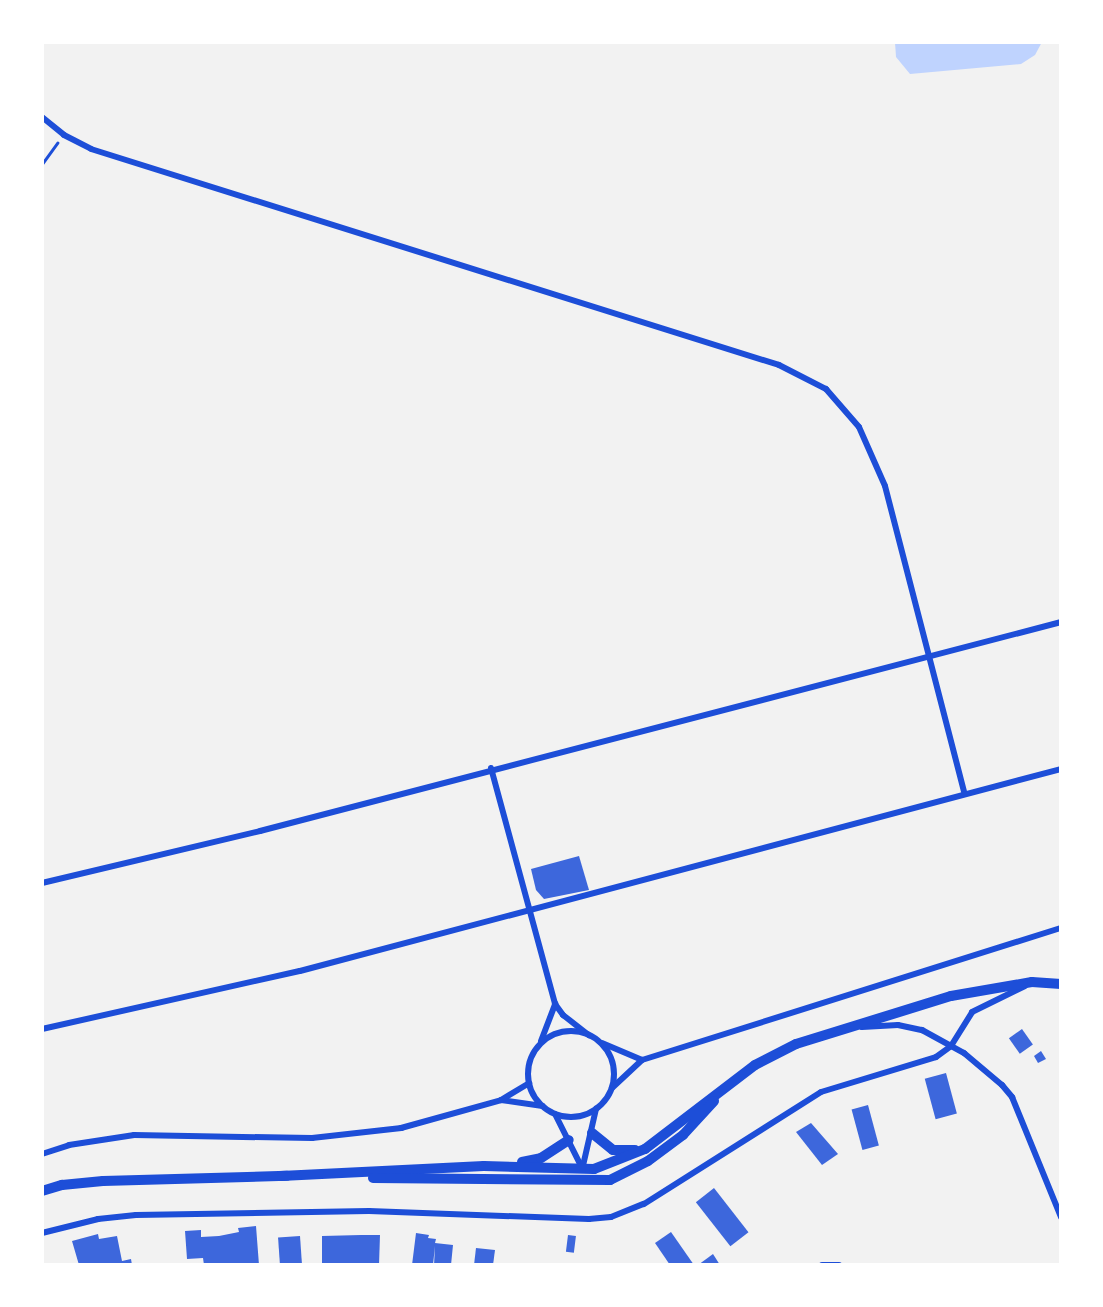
<!DOCTYPE html>
<html>
<head>
<meta charset="utf-8">
<style>
	body { margin:0 }
	#map { position:relative; width:1103px; height:1307px; overflow:hidden; background:#f2f2f2; font-family:Merriweather,serif }
	div>[style] { position:absolute }
	.water>* { inset:0; background:#bfd3fe }
	.building>* { inset:0; background:#3d67dc; transform-origin:0 0 }
	.path>* { height:2.5px; margin:-1.25px; padding:0 1.25px; transform-origin:1.25px; border-radius:1.25px; background:#1d4ed8 }
	.minor>* { height:6px; margin:-3px; padding:0 3px; transform-origin:3px; border-radius:3px; background:#1d4ed8 }
	.minor>.ring { margin:-3px; padding:0; box-sizing:content-box; background:none; border:6px solid #1d4ed8; border-radius:50% }
	.primary>* { height:10px; margin:-5px; padding:0 5px; transform-origin:5px; border-radius:5px; background:#1d4ed8 }
	span { translate:-50% -50%; white-space:nowrap; text-align:center; line-height:1.15; -webkit-text-stroke:6px #fff; paint-order:stroke }
	.frame { position:absolute; inset:0; border:44px solid #fff; pointer-events:none }
</style>
</head>
<body>
<div id="map">
	<div class="water">
		<div style="clip-path:polygon(895px 42px,1042px 42px,1035px 55px,1021px 64px,910px 74px,896px 57px)"></div>
	</div>
	<div class="building">
		<div style="clip-path:polygon(579px 856px,589px 890px,544px 899px,536px 890px,531px 869px)"></div>
		<div style="left:1022px;top:1029px;width:19px;height:16px;rotate:55deg"></div>
		<div style="clip-path:polygon(1041px 1051px,1046px 1059px,1038px 1063px,1034px 1056px)"></div>
		<div style="left:946px;top:1073px;width:42px;height:22px;rotate:75deg"></div>
		<div style="left:868px;top:1105px;width:42px;height:17px;rotate:75deg"></div>
		<div style="clip-path:polygon(811px 1123px,838px 1154px,822px 1165px,796px 1132px)"></div>
		<div style="left:714px;top:1188px;width:56px;height:23px;rotate:52deg"></div>
		<div style="clip-path:polygon(256px 1226px,259px 1265px,204px 1265px,203px 1258px,187px 1259px,185px 1231px,201px 1230px,201px 1237px,219px 1236px,239px 1232px,238px 1228px)"></div>
		<div style="clip-path:polygon(671px 1232px,694px 1265px,670px 1265px,655px 1243px)"></div>
		<div style="clip-path:polygon(416px 1233px,429px 1235px,428px 1238px,436px 1239px,435px 1243px,453px 1245px,451px 1265px,434px 1265px,435px 1246px,433px 1265px,412px 1265px)"></div>
		<div style="clip-path:polygon(98px 1234px,99px 1239px,117px 1236px,122px 1261px,131px 1259px,132px 1265px,79px 1265px,72px 1241px)"></div>
		<div style="clip-path:polygon(361px 1235px,380px 1235px,379px 1265px,322px 1265px,322px 1236px)"></div>
		<div style="left:568px;top:1235px;width:8px;height:17px;rotate:7deg"></div>
		<div style="left:300px;top:1236px;width:29px;height:22px;rotate:86deg"></div>
		<div style="clip-path:polygon(476px 1248px,495px 1250px,493px 1265px,474px 1265px)"></div>
		<div style="clip-path:polygon(713px 1254px,720px 1265px,698px 1265px)"></div>
	</div>
	<div class="path">
		<div style="left:42px;top:164px;width:26px;rotate:-54deg"></div>
	</div>
	<div class="minor">
		<div style="left:42px;top:117px;width:28px;rotate:39deg"></div>
		<div style="left:64px;top:135px;width:30px;rotate:27deg"></div>
		<div style="left:91px;top:149px;width:721px;rotate:17.43deg"></div>
		<div style="left:779px;top:365px;width:53px;rotate:27.1deg"></div>
		<div style="left:826px;top:389px;width:50px;rotate:49deg"></div>
		<div style="left:859px;top:427px;width:64px;rotate:66.2deg"></div>
		<div style="left:885px;top:486px;width:316px;rotate:75.5deg"></div>
		<div style="left:491px;top:768px;width:245px;rotate:74.8deg"></div>
		<div style="left:555px;top:1004px;width:14px;rotate:54deg"></div>
		<div style="left:563px;top:1015px;width:33px;rotate:38deg"></div>
		<div style="left:42px;top:883px;width:224px;rotate:-13.4deg"></div>
		<div style="left:260px;top:831px;width:828px;rotate:-14.62deg"></div>
		<div style="left:862px;top:1027px;width:36px;rotate:-3deg"></div>
		<div style="left:898px;top:1025px;width:25px;rotate:12deg"></div>
		<div style="left:922px;top:1030px;width:48px;rotate:28.7deg"></div>
		<div style="left:964px;top:1053px;width:50px;rotate:40.1deg"></div>
		<div style="left:1002px;top:1085px;width:16px;rotate:50deg"></div>
		<div style="left:1012px;top:1097px;width:130px;rotate:67.8deg"></div>
		<div style="left:42px;top:1029px;width:264px;rotate:-12.7deg"></div>
		<div style="left:300px;top:971px;width:787px;rotate:-14.87deg"></div>
		<div class="ring" style="left:528px;top:1031px;width:80px;height:80px"></div>
		<div style="left:541px;top:1041px;width:40px;rotate:-69deg"></div>
		<div style="left:602px;top:1043px;width:43px;rotate:23deg"></div>
		<div style="left:612px;top:1088px;width:41px;rotate:-43deg"></div>
		<div style="left:642px;top:1060px;width:439px;rotate:-17.5deg"></div>
		<div style="left:501px;top:1100px;width:42px;rotate:8.1deg"></div>
		<div style="left:555px;top:1114px;width:60px;rotate:63.4deg"></div>
		<div style="left:42px;top:1154px;width:28px;rotate:-18deg"></div>
		<div style="left:69px;top:1145px;width:66px;rotate:-8.7deg"></div>
		<div style="left:134px;top:1135px;width:178px;rotate:1deg"></div>
		<div style="left:312px;top:1138px;width:90px;rotate:-6.4deg"></div>
		<div style="left:401px;top:1128px;width:104px;rotate:-15.6deg"></div>
		<div style="left:501px;top:1100px;width:33px;rotate:-31deg"></div>
		<div style="left:582px;top:1170px;width:63px;rotate:-77.1deg"></div>
		<div style="left:42px;top:1233px;width:58px;rotate:-14deg"></div>
		<div style="left:98px;top:1219px;width:38px;rotate:-6deg"></div>
		<div style="left:136px;top:1215px;width:233px;rotate:-1deg"></div>
		<div style="left:369px;top:1211px;width:220px;rotate:2.1deg"></div>
		<div style="left:589px;top:1219px;width:22px;rotate:-5deg"></div>
		<div style="left:611px;top:1217px;width:35px;rotate:-22deg"></div>
		<div style="left:644px;top:1204px;width:209px;rotate:-32.3deg"></div>
		<div style="left:821px;top:1092px;width:120px;rotate:-16.9deg"></div>
		<div style="left:936px;top:1057px;width:19px;rotate:-36deg"></div>
		<div style="left:951px;top:1046px;width:40px;rotate:-58deg"></div>
		<div style="left:972px;top:1012px;width:59px;rotate:-26.1deg"></div>
		<div style="left:822px;top:1265px;width:17px"></div>
	</div>
	<div class="primary">
		<div style="left:592px;top:1133px;width:27px;rotate:39deg"></div>
		<div style="left:613px;top:1150px;width:22px"></div>
		<div style="left:522px;top:1162px;width:19px;rotate:-12deg"></div>
		<div style="left:541px;top:1158px;width:33px;rotate:-33deg"></div>
		<div style="left:281px;top:1176px;width:203px;rotate:-2.8deg"></div>
		<div style="left:484px;top:1166px;width:110px;rotate:1.6deg"></div>
		<div style="left:594px;top:1169px;width:55px;rotate:-21.4deg"></div>
		<div style="left:645px;top:1149px;width:138px;rotate:-37.4deg"></div>
		<div style="left:755px;top:1065px;width:46px;rotate:-27.1deg"></div>
		<div style="left:796px;top:1044px;width:162px;rotate:-17.2deg"></div>
		<div style="left:951px;top:996px;width:82px;rotate:-9.8deg"></div>
		<div style="left:1032px;top:982px;width:29px;rotate:4deg"></div>
		<div style="left:373px;top:1178px;width:237px;rotate:0.5deg"></div>
		<div style="left:610px;top:1180px;width:42px;rotate:-26.6deg"></div>
		<div style="left:648px;top:1161px;width:44px;rotate:-36.6deg"></div>
		<div style="left:683px;top:1135px;width:46px;rotate:-47.6deg"></div>
		<div style="left:42px;top:1191px;width:21px;rotate:-17deg"></div>
		<div style="left:62px;top:1185px;width:41px;rotate:-5.6deg"></div>
		<div style="left:103px;top:1181px;width:184px;rotate:-1.6deg"></div>
	</div>
	<div class="frame"></div>
</div>
</body>
</html>
